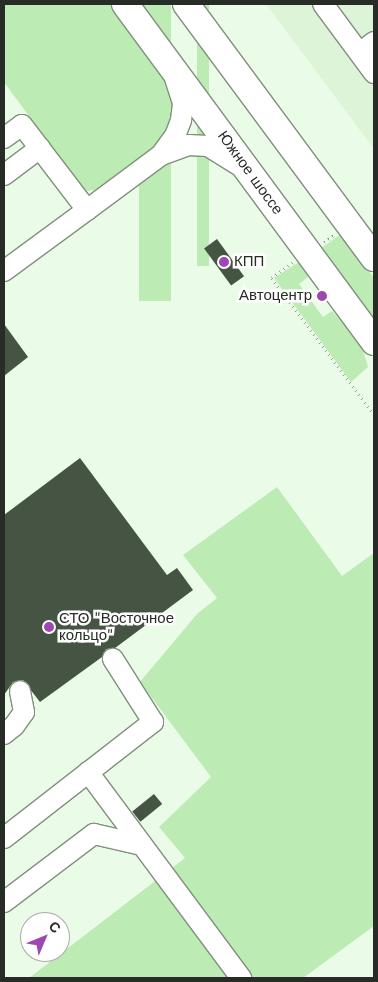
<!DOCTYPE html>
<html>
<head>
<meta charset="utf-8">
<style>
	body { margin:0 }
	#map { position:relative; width:378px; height:982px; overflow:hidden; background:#eafbe7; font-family:"Work Sans",sans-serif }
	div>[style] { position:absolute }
	.built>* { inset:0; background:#ddf4d9 }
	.green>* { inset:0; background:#bcecb3; transform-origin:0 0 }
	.building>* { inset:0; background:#465444; transform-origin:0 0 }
	.path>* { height:2.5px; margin-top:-1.25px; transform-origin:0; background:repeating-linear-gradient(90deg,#96a294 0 1px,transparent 0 5px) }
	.roads { filter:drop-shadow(1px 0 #81907e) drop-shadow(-1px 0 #81907e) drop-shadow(0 1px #81907e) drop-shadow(0 -1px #81907e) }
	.minor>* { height:20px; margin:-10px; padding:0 10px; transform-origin:10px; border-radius:10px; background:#fff }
	.major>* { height:26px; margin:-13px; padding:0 13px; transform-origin:13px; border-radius:13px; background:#fff }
	.dots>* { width:14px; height:14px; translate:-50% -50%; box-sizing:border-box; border:2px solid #fff; border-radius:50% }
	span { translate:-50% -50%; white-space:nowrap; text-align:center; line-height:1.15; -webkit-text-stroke:5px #fff; paint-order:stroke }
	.street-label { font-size:15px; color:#272d26 }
	.poi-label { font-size:15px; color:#272d26 }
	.left { translate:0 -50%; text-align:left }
	.right { translate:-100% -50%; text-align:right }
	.frame { position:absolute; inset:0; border:5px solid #272d26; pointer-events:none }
	.north { position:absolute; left:20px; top:912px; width:50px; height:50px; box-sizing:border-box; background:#fff; border:1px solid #a9aba8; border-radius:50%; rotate:45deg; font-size:14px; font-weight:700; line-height:20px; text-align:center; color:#272d26 }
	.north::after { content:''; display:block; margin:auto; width:18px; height:22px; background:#9e46b2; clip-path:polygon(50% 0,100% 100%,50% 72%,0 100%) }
</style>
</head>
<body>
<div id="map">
	<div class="built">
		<div style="clip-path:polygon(266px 4px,374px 4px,374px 149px)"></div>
	</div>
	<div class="green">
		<div style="clip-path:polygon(4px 4px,111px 4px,142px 46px,149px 68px,175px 105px,168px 139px,97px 190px,84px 191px,4px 82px)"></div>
		<div style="left:139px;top:4px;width:32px;height:297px"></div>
		<div style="left:197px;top:4px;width:12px;height:262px"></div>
		<div style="clip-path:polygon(341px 234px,374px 278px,374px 322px,320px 249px)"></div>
		<div style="clip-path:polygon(299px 262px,308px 277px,299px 284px,323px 317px,332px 311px,361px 343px,368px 367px,351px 382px,274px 278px)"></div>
		<div style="clip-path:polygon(277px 487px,342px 576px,374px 553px,374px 926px,303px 978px,29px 978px,185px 858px,159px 827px,211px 777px,140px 682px,197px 614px,217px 598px,183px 555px)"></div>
	</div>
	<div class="building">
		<div style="left:217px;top:239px;width:46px;height:16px;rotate:54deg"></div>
		<div style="clip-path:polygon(4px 324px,28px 357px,4px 376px)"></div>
		<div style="clip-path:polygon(80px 458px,167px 575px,177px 568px,193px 590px,115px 648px,106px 649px,102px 657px,40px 702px,23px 680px,13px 682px,4px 695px,4px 515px)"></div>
		<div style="left:154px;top:794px;width:13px;height:28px;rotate:51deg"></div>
	</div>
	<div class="path">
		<div style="left:324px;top:242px;width:12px;rotate:-35deg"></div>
		<div style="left:293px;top:263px;width:26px;rotate:144deg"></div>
		<div style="left:272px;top:278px;width:170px;rotate:53.1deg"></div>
	</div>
	<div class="roads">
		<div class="minor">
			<div style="left:323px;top:4px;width:86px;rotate:53.5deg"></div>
			<div style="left:360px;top:53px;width:18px;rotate:-38deg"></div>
			<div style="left:4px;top:138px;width:22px;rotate:-36deg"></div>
			<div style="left:22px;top:125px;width:107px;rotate:52.6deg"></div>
			<div style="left:87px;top:210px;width:92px;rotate:-36.6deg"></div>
			<div style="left:161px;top:155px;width:29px;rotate:-20deg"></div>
			<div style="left:188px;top:145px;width:20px;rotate:3deg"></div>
			<div style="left:208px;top:146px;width:36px;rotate:32deg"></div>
			<div style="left:161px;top:155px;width:24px;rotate:-54deg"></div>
			<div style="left:175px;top:136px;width:17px;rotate:-69deg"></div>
			<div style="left:181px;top:120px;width:17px;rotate:-83deg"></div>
			<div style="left:183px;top:103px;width:25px;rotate:-108deg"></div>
			<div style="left:4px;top:175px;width:45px;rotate:-36.9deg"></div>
			<div style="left:4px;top:271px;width:103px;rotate:-36.3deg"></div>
			<div style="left:4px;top:734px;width:13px;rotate:-39deg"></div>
			<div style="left:14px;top:726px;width:17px;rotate:-54deg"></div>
			<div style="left:24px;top:712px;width:21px;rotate:-101deg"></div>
			<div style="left:88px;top:772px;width:257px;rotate:53.4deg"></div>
			<div style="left:4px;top:838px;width:189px;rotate:-37.9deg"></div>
			<div style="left:153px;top:722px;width:75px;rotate:-122.4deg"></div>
			<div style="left:4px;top:902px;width:113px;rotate:-37.1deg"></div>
			<div style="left:94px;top:834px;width:49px;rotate:12.9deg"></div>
		</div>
		<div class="major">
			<div style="left:125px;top:4px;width:420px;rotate:53.6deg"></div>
			<div style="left:186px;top:4px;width:316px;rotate:53.5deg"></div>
		</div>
	</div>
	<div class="dots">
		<div style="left:224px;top:262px;background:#9e46b2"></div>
		<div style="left:322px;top:296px;background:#9e46b2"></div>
		<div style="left:49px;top:627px;background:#9e46b2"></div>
	</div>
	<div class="street-label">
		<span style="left:250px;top:173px;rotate:54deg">Южное шоссе</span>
	</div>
	<div class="poi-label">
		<span class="left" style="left:234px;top:262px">КПП</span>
		<span class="right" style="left:312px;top:296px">Автоцентр</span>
		<span class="left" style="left:59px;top:627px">СТО "Восточное<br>кольцо"</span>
	</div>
	<div class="frame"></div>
	<div class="north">С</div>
</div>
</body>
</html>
